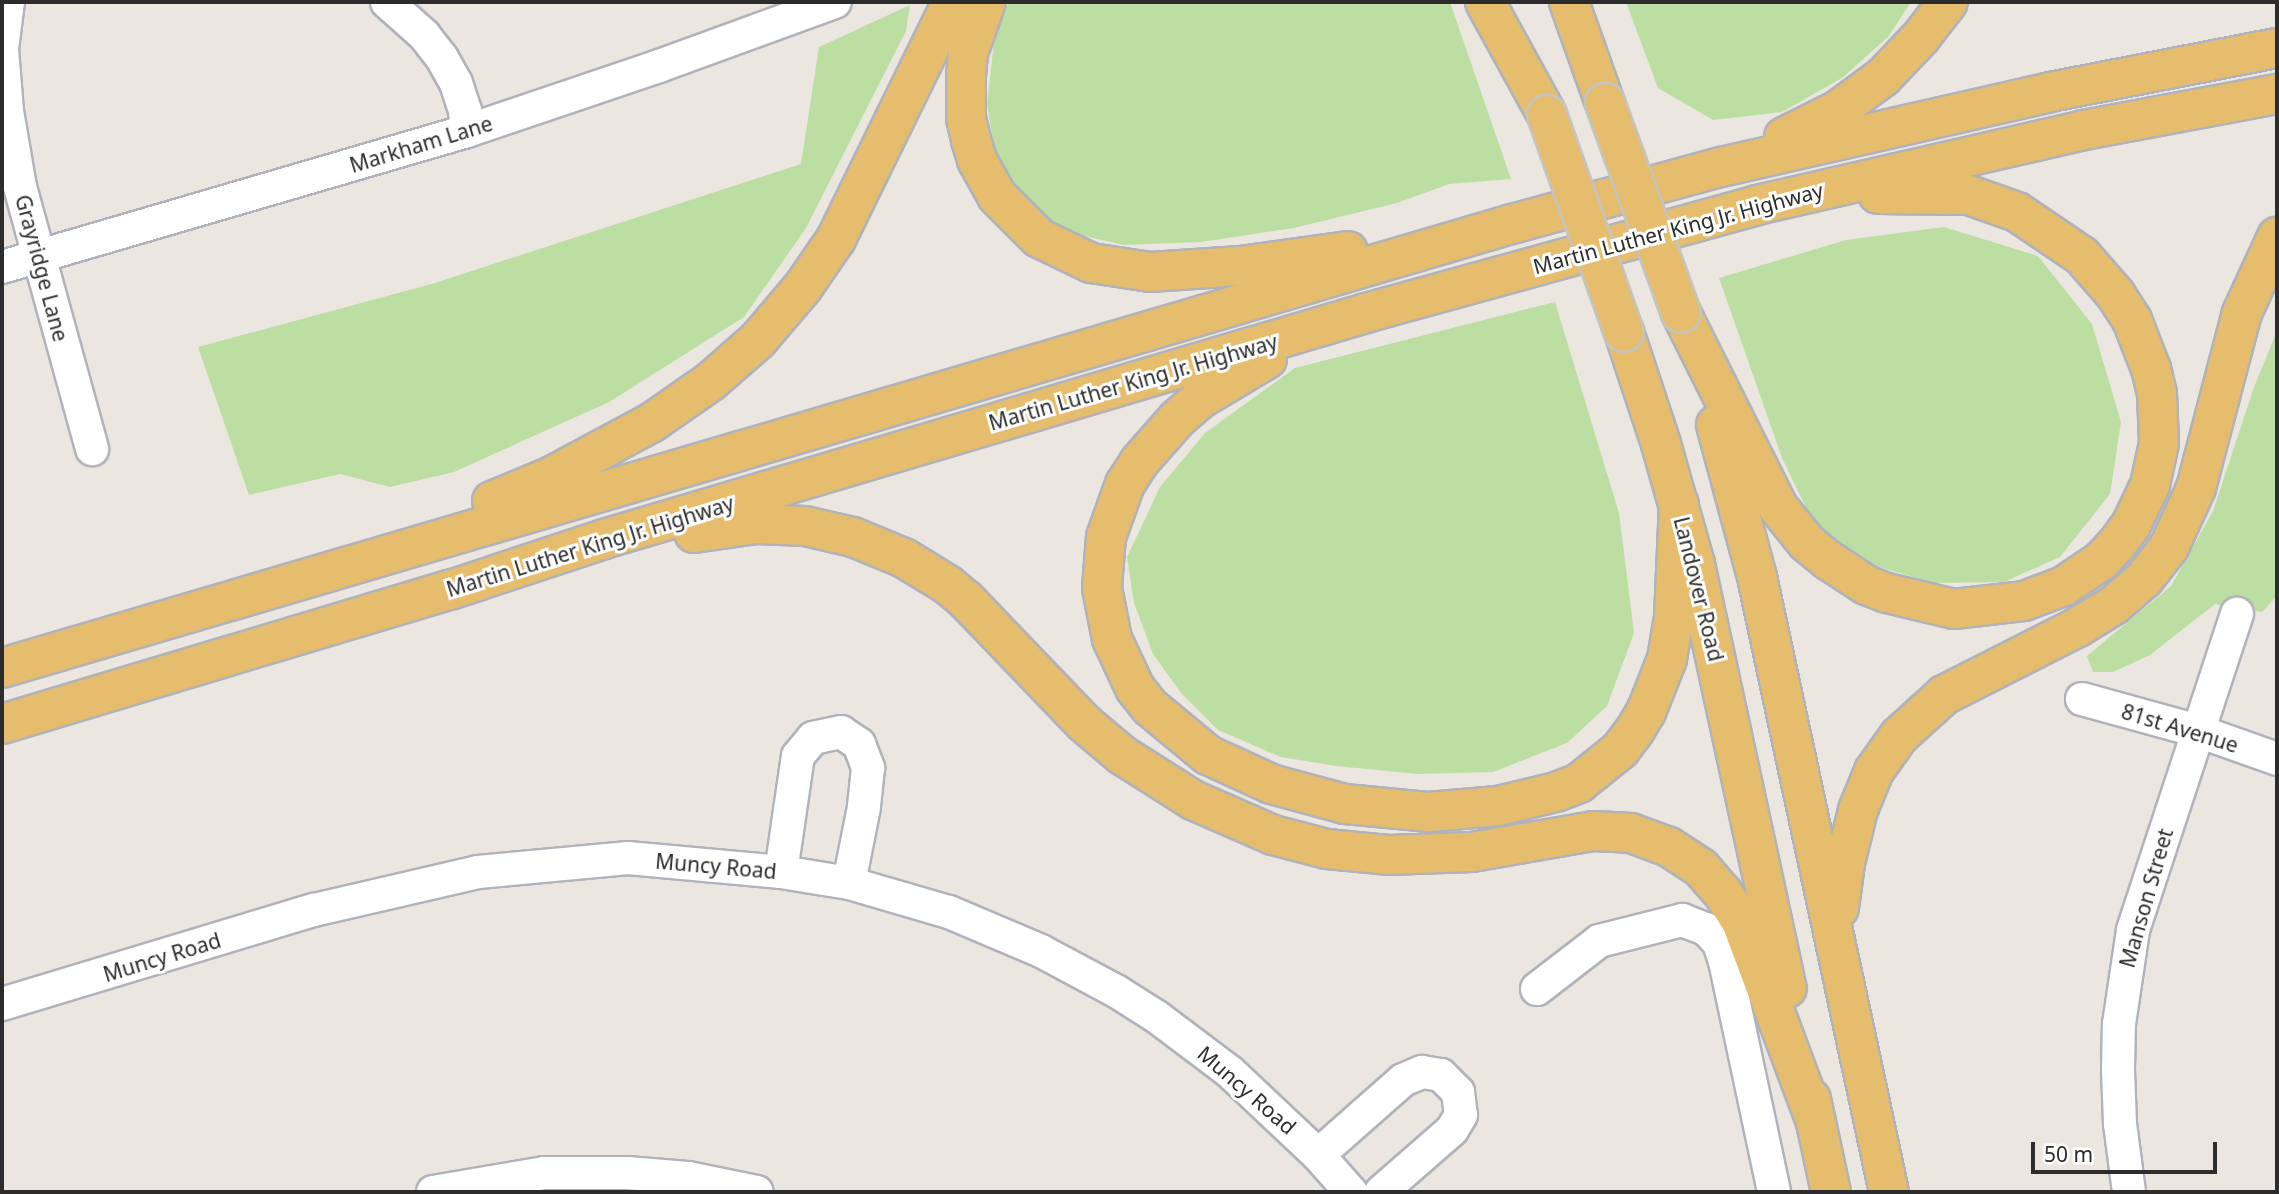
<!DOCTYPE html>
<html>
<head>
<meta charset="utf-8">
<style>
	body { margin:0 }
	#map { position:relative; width:2279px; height:1194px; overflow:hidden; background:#ece6e0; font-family:"Noto Sans",sans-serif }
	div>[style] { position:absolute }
	.green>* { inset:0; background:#bcdea2 }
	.roads { filter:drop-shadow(2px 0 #b0b3bb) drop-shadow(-2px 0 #b0b3bb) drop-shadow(0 2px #b0b3bb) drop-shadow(0 -2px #b0b3bb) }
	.minor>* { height:32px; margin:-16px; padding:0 16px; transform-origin:16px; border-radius:16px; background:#fff }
	.major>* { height:38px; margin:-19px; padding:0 19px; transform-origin:19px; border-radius:19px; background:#e5bd6d }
	.bridges { filter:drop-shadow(2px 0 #c4c4c4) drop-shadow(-2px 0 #c4c4c4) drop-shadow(0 2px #c4c4c4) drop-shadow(0 -2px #c4c4c4) }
	.major-bridge>* { height:38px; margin:-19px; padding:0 19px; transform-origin:19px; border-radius:19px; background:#e5bd6d }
	span { translate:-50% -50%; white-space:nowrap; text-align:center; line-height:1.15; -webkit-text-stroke:6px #fff; paint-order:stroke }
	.street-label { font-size:21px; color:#2c2c2c }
	.frame { position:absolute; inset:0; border:4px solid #2c2c2c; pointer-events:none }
	.scale { position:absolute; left:2031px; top:1142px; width:186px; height:32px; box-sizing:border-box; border:4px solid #2c2c2c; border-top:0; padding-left:9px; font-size:21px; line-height:24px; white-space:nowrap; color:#2c2c2c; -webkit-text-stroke:5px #fff; paint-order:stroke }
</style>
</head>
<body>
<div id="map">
	<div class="green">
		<div style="clip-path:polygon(1009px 2px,1450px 2px,1511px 179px,1449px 184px,1397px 203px,1294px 228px,1201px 242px,1124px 245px,1063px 231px,1020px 195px,994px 147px,987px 104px,994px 42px)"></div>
		<div style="clip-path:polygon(1626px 2px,1911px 2px,1888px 37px,1842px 78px,1782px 112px,1713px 120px,1658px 88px)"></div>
		<div style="clip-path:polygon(910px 5px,906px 31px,806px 228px,744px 317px,609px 402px,454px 472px,390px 487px,340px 474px,249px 495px,198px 347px,435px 283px,801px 164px,819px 47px)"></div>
		<div style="clip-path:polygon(1944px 227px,2038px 256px,2092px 324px,2121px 422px,2110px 494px,2060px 557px,2004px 582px,1933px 583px,1863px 562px,1812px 520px,1782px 458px,1719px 278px,1846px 240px)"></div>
		<div style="clip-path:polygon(1555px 302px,1619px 513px,1634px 633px,1607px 706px,1567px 743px,1493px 772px,1418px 774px,1336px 766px,1281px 757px,1218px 730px,1181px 693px,1153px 654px,1134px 603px,1127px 557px,1160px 487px,1205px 433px,1295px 368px)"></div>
		<div style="clip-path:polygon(2277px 331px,2277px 596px,2262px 612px,2215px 604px,2150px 655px,2113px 672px,2093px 672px,2087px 656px,2171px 586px,2213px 511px,2254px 387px)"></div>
	</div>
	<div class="roads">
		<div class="minor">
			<div style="left:8px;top:2px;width:47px;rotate:97.3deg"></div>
			<div style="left:2px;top:49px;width:62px;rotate:85.4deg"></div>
			<div style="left:7px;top:111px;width:77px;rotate:80.3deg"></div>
			<div style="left:20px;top:187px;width:272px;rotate:74.6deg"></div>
			<div style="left:387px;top:2px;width:50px;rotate:41.7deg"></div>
			<div style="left:424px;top:35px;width:29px;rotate:52deg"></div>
			<div style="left:442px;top:58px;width:29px;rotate:61deg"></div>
			<div style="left:456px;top:83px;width:28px;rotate:72deg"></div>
			<div style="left:465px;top:110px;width:21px;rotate:85deg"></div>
			<div style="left:2px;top:267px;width:484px;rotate:-16.3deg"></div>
			<div style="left:467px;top:131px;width:203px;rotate:-18.7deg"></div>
			<div style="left:659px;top:66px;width:187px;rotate:-20deg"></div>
			<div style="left:2082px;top:699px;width:120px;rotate:15.4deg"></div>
			<div style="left:2198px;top:731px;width:84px;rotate:19.5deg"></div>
			<div style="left:781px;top:872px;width:117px;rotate:-81.7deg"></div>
			<div style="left:798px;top:756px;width:23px;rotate:-50deg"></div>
			<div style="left:813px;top:738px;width:29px;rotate:-12deg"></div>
			<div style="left:841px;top:732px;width:22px;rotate:34deg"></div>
			<div style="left:859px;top:744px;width:26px;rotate:69deg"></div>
			<div style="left:868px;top:768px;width:39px;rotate:96deg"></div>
			<div style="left:864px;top:807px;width:77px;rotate:101.2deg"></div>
			<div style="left:1537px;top:989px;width:78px;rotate:-37.7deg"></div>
			<div style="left:1599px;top:941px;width:86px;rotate:-14.2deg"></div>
			<div style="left:1682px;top:920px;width:26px;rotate:21deg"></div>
			<div style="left:1706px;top:929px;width:19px;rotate:47deg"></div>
			<div style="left:1719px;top:943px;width:19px;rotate:72deg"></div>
			<div style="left:1725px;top:961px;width:236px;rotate:78deg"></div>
			<div style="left:2px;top:1004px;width:326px;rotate:-16.8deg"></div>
			<div style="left:314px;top:910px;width:168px;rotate:-13deg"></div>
			<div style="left:478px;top:872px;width:151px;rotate:-5.3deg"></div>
			<div style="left:628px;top:858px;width:154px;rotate:5.2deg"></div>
			<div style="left:781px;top:872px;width:69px;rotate:9.2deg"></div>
			<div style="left:849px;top:883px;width:104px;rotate:16.2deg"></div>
			<div style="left:949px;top:912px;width:100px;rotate:23deg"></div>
			<div style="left:1041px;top:951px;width:85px;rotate:28.1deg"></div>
			<div style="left:1116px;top:991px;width:49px;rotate:32.4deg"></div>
			<div style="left:1157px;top:1017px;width:91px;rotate:37deg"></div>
			<div style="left:1230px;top:1072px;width:121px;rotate:43.3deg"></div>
			<div style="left:1318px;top:1155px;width:50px;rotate:48.3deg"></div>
			<div style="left:1318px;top:1155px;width:113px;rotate:-41.4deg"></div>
			<div style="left:1403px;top:1080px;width:21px;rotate:-23deg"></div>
			<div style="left:1422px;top:1072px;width:19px;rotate:9deg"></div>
			<div style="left:1441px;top:1075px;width:24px;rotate:45deg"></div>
			<div style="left:1458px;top:1092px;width:23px;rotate:83deg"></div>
			<div style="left:1461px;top:1115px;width:17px;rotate:121deg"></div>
			<div style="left:1452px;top:1130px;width:94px;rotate:138.9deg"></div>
			<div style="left:433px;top:1192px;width:113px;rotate:-9.7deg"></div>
			<div style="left:544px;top:1173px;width:83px"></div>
			<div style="left:627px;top:1173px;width:61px;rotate:4.7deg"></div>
			<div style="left:688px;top:1178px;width:70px;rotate:11.5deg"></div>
			<div style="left:2129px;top:1192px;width:69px;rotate:-97.5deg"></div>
			<div style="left:2120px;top:1124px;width:54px;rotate:-92.1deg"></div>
			<div style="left:2118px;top:1070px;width:46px;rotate:-88.8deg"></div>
			<div style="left:2119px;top:1024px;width:95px;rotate:-81.5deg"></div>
			<div style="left:2133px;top:930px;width:333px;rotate:-71.8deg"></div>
		</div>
		<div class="major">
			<div style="left:986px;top:2px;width:54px;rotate:109.4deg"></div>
			<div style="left:968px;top:53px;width:21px;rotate:95deg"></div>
			<div style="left:966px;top:74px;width:44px;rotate:90deg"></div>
			<div style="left:966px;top:118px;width:23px;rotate:77deg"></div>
			<div style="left:971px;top:140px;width:21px;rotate:73deg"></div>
			<div style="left:977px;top:160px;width:41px;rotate:60.9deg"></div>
			<div style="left:997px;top:196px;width:59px;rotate:45deg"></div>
			<div style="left:1039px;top:238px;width:58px;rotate:25.7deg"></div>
			<div style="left:1091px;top:263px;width:60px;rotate:8.7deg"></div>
			<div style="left:1150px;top:272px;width:90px;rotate:-3.8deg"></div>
			<div style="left:1240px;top:266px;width:109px;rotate:-7.9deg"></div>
			<div style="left:1485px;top:2px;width:129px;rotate:61.2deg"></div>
			<div style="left:1569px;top:2px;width:107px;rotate:70.4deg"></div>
			<div style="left:1784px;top:137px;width:60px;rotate:-26.6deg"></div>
			<div style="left:1838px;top:110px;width:56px;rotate:-36.3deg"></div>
			<div style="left:1883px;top:77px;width:55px;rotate:-46.5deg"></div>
			<div style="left:1921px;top:37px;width:44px;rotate:-52.4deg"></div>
			<div style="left:1681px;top:313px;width:217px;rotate:63.4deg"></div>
			<div style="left:1778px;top:507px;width:46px;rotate:51.1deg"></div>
			<div style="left:1807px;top:543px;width:27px;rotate:39deg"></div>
			<div style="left:1828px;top:560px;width:45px;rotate:33.3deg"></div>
			<div style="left:1866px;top:585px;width:22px;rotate:21deg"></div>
			<div style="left:1887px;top:593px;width:69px;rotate:13.4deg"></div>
			<div style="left:1954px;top:609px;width:70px;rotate:-6.5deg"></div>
			<div style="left:2024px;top:601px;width:43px;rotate:-20.6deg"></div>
			<div style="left:2064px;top:586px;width:45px;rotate:-34deg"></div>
			<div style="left:2101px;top:561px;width:23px;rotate:-47deg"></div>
			<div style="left:2117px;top:544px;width:24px;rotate:-54deg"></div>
			<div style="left:2131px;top:525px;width:44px;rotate:-64.6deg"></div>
			<div style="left:2150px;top:485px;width:43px;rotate:-77.9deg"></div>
			<div style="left:2159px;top:443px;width:49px;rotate:-92.3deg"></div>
			<div style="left:2157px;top:394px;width:26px;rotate:-103deg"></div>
			<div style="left:2151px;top:369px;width:53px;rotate:-111.2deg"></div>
			<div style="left:2132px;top:320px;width:30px;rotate:-123deg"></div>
			<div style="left:2116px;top:295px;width:52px;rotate:-131.1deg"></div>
			<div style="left:2082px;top:256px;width:78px;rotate:-145.9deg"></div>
			<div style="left:2017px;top:212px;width:51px;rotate:-160.5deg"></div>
			<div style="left:1969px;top:195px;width:91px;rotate:-179.4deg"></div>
			<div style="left:1624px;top:332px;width:118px;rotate:71.7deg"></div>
			<div style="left:1661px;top:444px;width:125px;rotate:74.2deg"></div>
			<div style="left:1695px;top:564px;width:434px;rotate:77.8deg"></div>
			<div style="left:1267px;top:359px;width:78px;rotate:149.2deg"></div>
			<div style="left:1200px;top:399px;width:30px;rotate:139deg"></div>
			<div style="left:1177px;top:419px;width:56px;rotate:131.4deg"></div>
			<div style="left:1140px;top:461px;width:27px;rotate:123deg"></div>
			<div style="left:1125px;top:484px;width:56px;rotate:109.7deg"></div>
			<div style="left:1106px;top:537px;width:51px;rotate:94.5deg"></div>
			<div style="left:1102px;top:588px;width:52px;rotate:78.9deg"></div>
			<div style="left:1112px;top:639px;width:54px;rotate:64.9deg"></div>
			<div style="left:1135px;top:688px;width:24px;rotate:52deg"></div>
			<div style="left:1150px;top:707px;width:75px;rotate:39.6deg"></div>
			<div style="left:1208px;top:755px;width:69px;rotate:24.7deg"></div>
			<div style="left:1271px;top:784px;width:77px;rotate:15.1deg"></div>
			<div style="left:1345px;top:804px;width:83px;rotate:5.5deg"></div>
			<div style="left:1428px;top:812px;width:70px;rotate:-4.9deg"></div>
			<div style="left:1498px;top:806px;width:60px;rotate:-13.6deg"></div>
			<div style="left:1556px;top:792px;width:25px;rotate:-21deg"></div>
			<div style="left:1579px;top:783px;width:53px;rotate:-38.8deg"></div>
			<div style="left:1620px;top:750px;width:25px;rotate:-53deg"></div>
			<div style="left:1635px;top:730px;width:21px;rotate:-59deg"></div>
			<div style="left:1646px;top:712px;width:57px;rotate:-68.4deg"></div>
			<div style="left:1667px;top:659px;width:43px;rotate:-80.5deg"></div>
			<div style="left:1674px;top:617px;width:113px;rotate:-87.5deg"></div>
			<div style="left:1716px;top:425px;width:157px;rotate:74.9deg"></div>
			<div style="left:1757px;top:577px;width:629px;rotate:77.89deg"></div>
			<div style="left:492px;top:501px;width:65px;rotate:-22.6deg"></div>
			<div style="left:552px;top:476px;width:112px;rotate:-28.2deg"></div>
			<div style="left:651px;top:423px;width:72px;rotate:-34.8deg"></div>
			<div style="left:710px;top:382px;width:64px;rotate:-41.2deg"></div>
			<div style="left:758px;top:340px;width:70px;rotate:-49.7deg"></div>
			<div style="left:803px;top:287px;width:58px;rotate:-55.5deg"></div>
			<div style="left:836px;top:239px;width:264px;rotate:-63.9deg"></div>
			<div style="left:694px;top:533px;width:63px;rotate:-8.3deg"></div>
			<div style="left:756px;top:524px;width:49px;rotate:2.3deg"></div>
			<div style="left:805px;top:526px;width:49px;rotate:12.9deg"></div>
			<div style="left:853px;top:537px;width:55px;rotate:22.4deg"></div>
			<div style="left:904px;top:558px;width:52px;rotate:31.5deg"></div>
			<div style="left:948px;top:585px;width:23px;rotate:40deg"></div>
			<div style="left:966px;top:600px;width:170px;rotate:46.2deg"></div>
			<div style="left:1084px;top:723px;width:50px;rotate:40.1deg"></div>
			<div style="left:1122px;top:755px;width:84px;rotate:32.4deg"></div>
			<div style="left:1193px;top:800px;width:87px;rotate:23.6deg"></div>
			<div style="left:1273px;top:835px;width:56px;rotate:14.5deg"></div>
			<div style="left:1327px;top:849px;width:61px;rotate:5.6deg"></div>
			<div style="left:1388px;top:855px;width:84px;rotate:-2deg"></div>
			<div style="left:1472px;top:852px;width:124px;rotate:-9.8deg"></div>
			<div style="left:1594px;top:831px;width:37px;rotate:3deg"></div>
			<div style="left:1631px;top:833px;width:40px;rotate:20.2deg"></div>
			<div style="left:1669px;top:847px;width:38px;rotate:33deg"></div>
			<div style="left:1701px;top:868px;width:33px;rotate:49deg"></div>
			<div style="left:1723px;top:893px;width:36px;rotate:58deg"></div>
			<div style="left:1742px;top:924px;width:211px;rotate:69.5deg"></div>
			<div style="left:2px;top:668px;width:1574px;rotate:-16.39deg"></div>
			<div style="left:1512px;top:224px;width:217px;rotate:-15.3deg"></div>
			<div style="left:1721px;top:167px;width:337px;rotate:-12.8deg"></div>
			<div style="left:2050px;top:92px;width:231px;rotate:-11deg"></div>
			<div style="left:2px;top:724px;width:468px;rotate:-16.7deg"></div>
			<div style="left:450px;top:590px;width:162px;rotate:-18.3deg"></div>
			<div style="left:604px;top:539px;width:795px;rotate:-16.52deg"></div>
			<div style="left:1366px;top:313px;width:406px;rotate:-15.4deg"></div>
			<div style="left:1757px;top:205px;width:335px;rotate:-12.9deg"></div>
			<div style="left:2084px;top:130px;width:196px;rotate:-10.6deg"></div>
			<div style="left:1839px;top:908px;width:45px;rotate:-82.4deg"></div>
			<div style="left:1845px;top:863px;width:55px;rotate:-76.2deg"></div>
			<div style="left:1858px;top:810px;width:42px;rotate:-67.7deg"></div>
			<div style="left:1874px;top:771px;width:43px;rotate:-54.5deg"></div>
			<div style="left:1899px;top:736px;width:61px;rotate:-42.3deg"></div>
			<div style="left:1944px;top:695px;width:150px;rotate:-26.9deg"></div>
			<div style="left:2078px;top:627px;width:42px;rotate:-31.4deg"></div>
			<div style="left:2114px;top:605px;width:40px;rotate:-41deg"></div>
			<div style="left:2144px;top:579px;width:41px;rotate:-52deg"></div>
			<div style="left:2169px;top:547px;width:65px;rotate:-65.4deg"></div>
			<div style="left:2196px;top:488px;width:181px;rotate:-75.3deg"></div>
			<div style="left:2242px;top:313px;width:84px;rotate:-65.3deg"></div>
			<div style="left:1811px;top:1099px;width:95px;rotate:77.9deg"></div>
		</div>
	</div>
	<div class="bridges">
		<div class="major-bridge">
			<div style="left:1605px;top:103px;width:223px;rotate:70.1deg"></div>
			<div style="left:1547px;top:115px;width:230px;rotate:70.5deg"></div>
		</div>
	</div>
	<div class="street-label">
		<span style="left:421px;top:144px;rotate:-17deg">Markham Lane</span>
		<span style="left:1678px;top:228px;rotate:-15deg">Martin Luther King Jr. Highway</span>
		<span style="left:42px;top:268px;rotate:75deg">Grayridge Lane</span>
		<span style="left:1133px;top:382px;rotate:-16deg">Martin Luther King Jr. Highway</span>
		<span style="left:590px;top:546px;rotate:-17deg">Martin Luther King Jr. Highway</span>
		<span style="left:1699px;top:589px;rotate:76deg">Landover Road</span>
		<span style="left:2180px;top:728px;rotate:17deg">81st Avenue</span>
		<span style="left:716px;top:866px;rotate:5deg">Muncy Road</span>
		<span style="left:2146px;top:898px;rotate:-74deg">Manson Street</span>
		<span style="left:162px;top:957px;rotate:-17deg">Muncy Road</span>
		<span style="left:1247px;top:1090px;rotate:41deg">Muncy Road</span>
	</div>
	<div class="frame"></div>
	<div class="scale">50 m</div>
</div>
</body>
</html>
